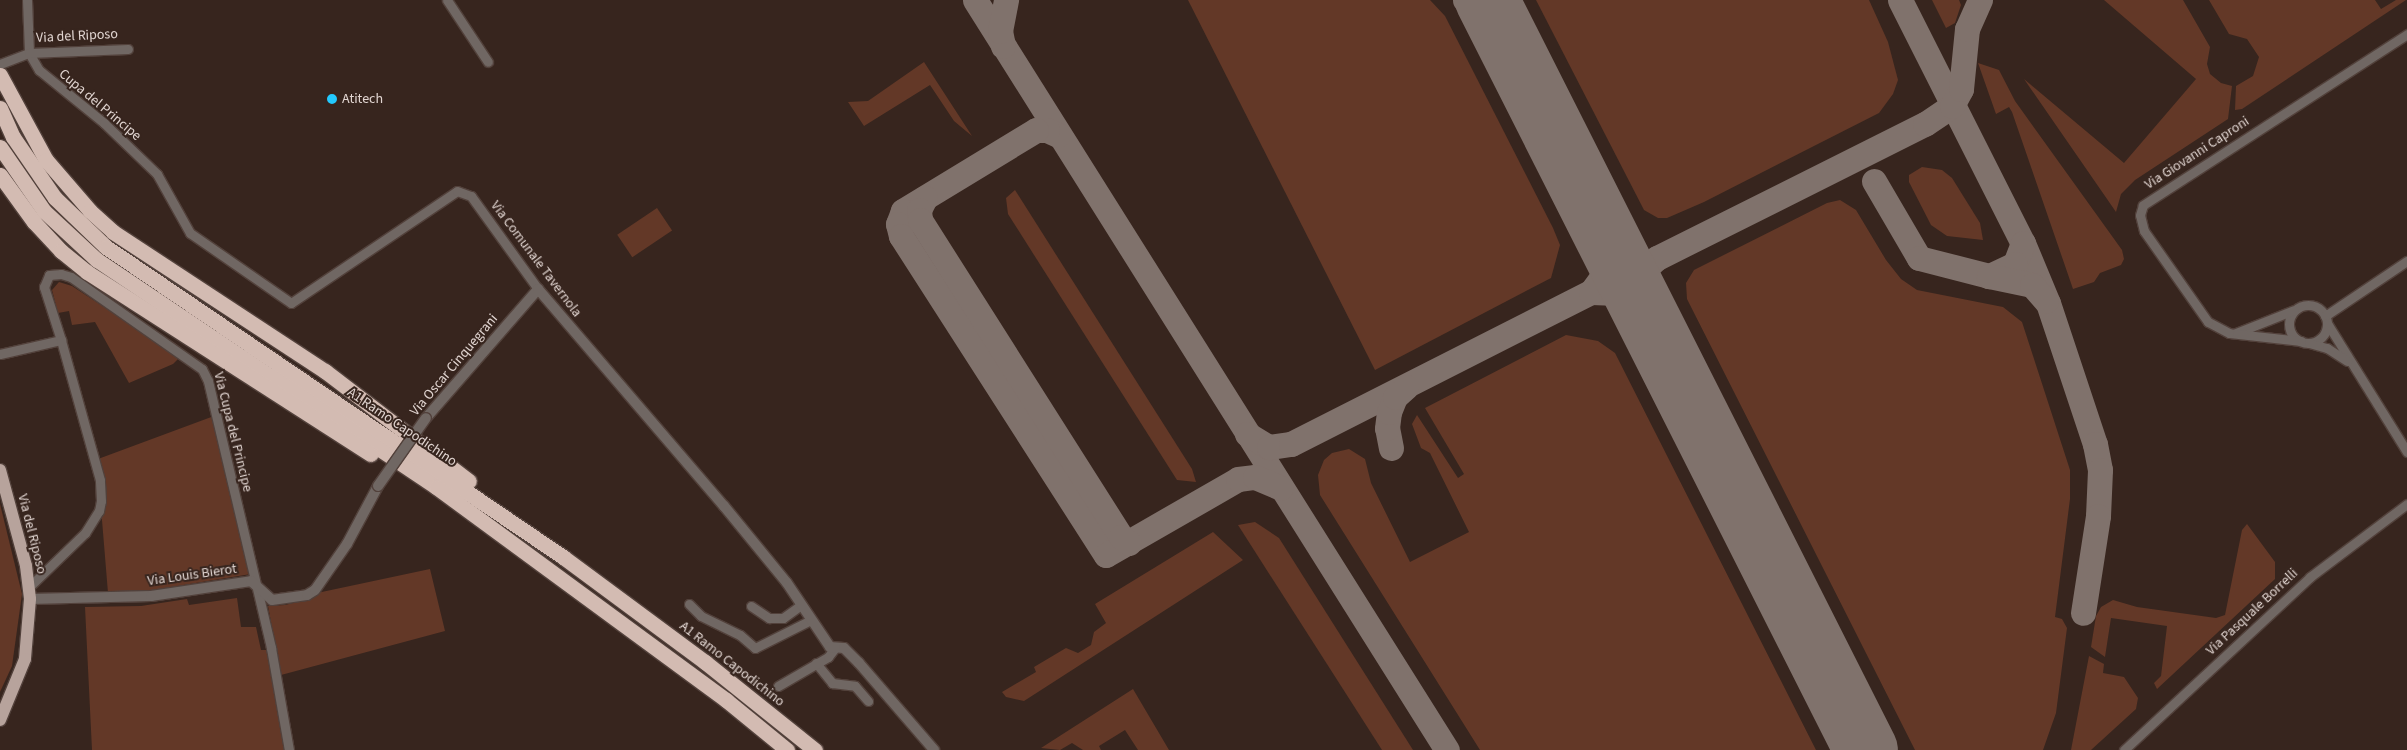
<!DOCTYPE html>
<html>
<head>
<meta charset="utf-8">
<style>
	body { margin:0 }
	#map { position:relative; width:2407px; height:750px; overflow:hidden; background:#37251e; font-family:"Source Sans 3",sans-serif }
	div>[style] { position:absolute }
	.green>* { inset:0; background:#633827; transform-origin:0 0 }
	.taxiway>* { height:25px; margin:-12.5px; padding:0 12.5px; transform-origin:12.5px; border-radius:12.5px; background:#80726c }
	.runway>* { height:64px; margin:-32px; padding:0 32px; transform-origin:32px; border-radius:32px; background:#80726c }
	.roads { filter:drop-shadow(1px 0 #52413b) drop-shadow(-1px 0 #52413b) drop-shadow(0 1px #52413b) drop-shadow(0 -1px #52413b) }
	.minor>* { height:9px; margin:-4.5px; padding:0 4.5px; transform-origin:4.5px; border-radius:4.5px; background:#706763 }
	.minor>.ring { margin:-4.5px; padding:0; box-sizing:content-box; background:none; border:9px solid #706763; border-radius:50% }
	.tertiary>* { height:10px; margin:-5px; padding:0 5px; transform-origin:5px; border-radius:5px; background:#706763 }
	.primary>* { height:12px; margin:-6px; padding:0 6px; transform-origin:6px; border-radius:6px; background:#b7a39c }
	.motorway>* { height:15px; margin:-7.5px; padding:0 7.5px; transform-origin:7.5px; border-radius:7.5px; background:#d3bbb2 }
	.bridges { filter:drop-shadow(1px 0 #52413b) drop-shadow(-1px 0 #52413b) drop-shadow(0 1px #52413b) drop-shadow(0 -1px #52413b) }
	.tertiary-bridge>* { height:10px; margin:-5px; padding:0 5px; transform-origin:5px; border-radius:5px; background:#706763 }
	.dots>* { width:14px; height:14px; translate:-50% -50%; box-sizing:border-box; border:2px solid #37251e; border-radius:50% }
	span { translate:-50% -50%; white-space:nowrap; text-align:center; line-height:1.15; -webkit-text-stroke:4px #37251e; paint-order:stroke }
	.street-label { font-size:14px; color:#e1d5d1 }
	.poi-label { font-size:14px; color:#e1d5d1 }
	.left { translate:0 -50%; text-align:left }
</style>
</head>
<body>
<div id="map">
	<div class="green">
		<div style="clip-path:polygon(1188px 0,1430px 0,1445px 16px,1553px 228px,1560px 245px,1551px 278px,1375px 370px)"></div>
		<div style="clip-path:polygon(1536px 0,1869px 0,1888px 42px,1898px 80px,1893px 94px,1879px 113px,1704px 202px,1667px 218px,1658px 218px,1644px 210px)"></div>
		<div style="clip-path:polygon(1932px 0,1959px 0,1961px 5px,1955px 23px,1946px 28px)"></div>
		<div style="clip-path:polygon(2104px 0,2183px 0,2210px 47px,2207px 64px,2210px 74px,2221px 83px,2232px 86px,2228px 119px,2135px 180px,2121px 194px,2116px 212px,2024px 79px,2124px 163px,2196px 79px)"></div>
		<div style="clip-path:polygon(2209px 0,2375px 0,2381px 9px,2396px 0,2406px 0,2242px 109px,2235px 110px,2236px 86px,2253px 76px,2259px 57px,2247px 39px,2229px 34px)"></div>
		<div style="clip-path:polygon(924px 62px,972px 136px,954px 121px,930px 85px,864px 126px,848px 102px,868px 101px)"></div>
		<div style="clip-path:polygon(1978px 63px,1999px 70px,2015px 101px,2122px 250px,2124px 259px,2121px 265px,2100px 273px,2094px 282px,2073px 289px,2012px 112px,2009px 107px,1996px 114px)"></div>
		<div style="clip-path:polygon(1922px 167px,1942px 170px,1952px 178px,1980px 223px,1983px 240px,1947px 236px,1931px 225px,1909px 182px,1909px 175px)"></div>
		<div style="clip-path:polygon(1015px 190px,1192px 469px,1196px 482px,1177px 480px,1008px 214px,1006px 198px)"></div>
		<div style="clip-path:polygon(1840px 200px,1856px 210px,1886px 260px,1901px 279px,1917px 290px,2003px 307px,2022px 322px,2070px 470px,2070px 499px,2055px 617px,2062px 619px,2067px 628px,2056px 713px,2043px 750px,1915px 750px,1687px 299px,1686px 283px,1694px 270px,1827px 203px)"></div>
		<div style="left:657px;top:208px;width:27px;height:48px;rotate:56deg"></div>
		<div style="clip-path:polygon(59px 282px,72px 286px,180px 357px,173px 364px,129px 383px,95px 322px,72px 325px,69px 311px,58px 313px,52px 290px)"></div>
		<div style="clip-path:polygon(1566px 335px,1598px 341px,1615px 353px,1816px 750px,1480px 750px,1320px 495px,1318px 475px,1324px 460px,1332px 453px,1349px 449px,1365px 459px,1371px 483px,1410px 562px,1469px 532px,1430px 453px,1421px 448px,1412px 424px,1417px 415px,1458px 478px,1464px 474px,1425px 408px)"></div>
		<div style="clip-path:polygon(214px 416px,251px 574px,153px 590px,108px 593px,101px 508px,106px 487px,98px 459px)"></div>
		<div style="clip-path:polygon(0 504px,22px 594px,12px 666px,0 692px)"></div>
		<div style="clip-path:polygon(1255px 522px,1279px 538px,1413px 750px,1382px 750px,1238px 525px)"></div>
		<div style="clip-path:polygon(2247px 524px,2275px 562px,2275px 579px,2157px 689px,2154px 683px,2161px 676px,2167px 626px,2111px 618px,2105px 657px,2091px 647px,2096px 616px,2101px 607px,2113px 600px,2137px 607px,2216px 618px,2225px 615px,2242px 530px)"></div>
		<div style="clip-path:polygon(1213px 532px,1243px 560px,1024px 701px,1006px 697px,1002px 692px,1036px 672px,1034px 667px,1066px 648px,1078px 653px,1091px 645px,1094px 632px,1106px 623px,1095px 604px)"></div>
		<div style="clip-path:polygon(430px 569px,445px 631px,281px 675px,268px 606px,285px 605px,309px 599px,317px 593px)"></div>
		<div style="clip-path:polygon(237px 598px,241px 627px,256px 627px,261px 650px,269px 650px,285px 750px,92px 750px,85px 607px,141px 606px,187px 599px,189px 605px)"></div>
		<div style="clip-path:polygon(2089px 656px,2104px 664px,2103px 673px,2124px 677px,2138px 698px,2136px 709px,2091px 750px,2071px 750px)"></div>
		<div style="clip-path:polygon(1133px 689px,1169px 750px,1138px 750px,1125px 730px,1099px 746px,1101px 750px,1083px 750px,1072px 743px,1060px 750px,1041px 748px)"></div>
	</div>
	<div class="taxiway">
		<div style="left:975px;top:0;width:886px;rotate:57.82deg"></div>
		<div style="left:1465px;top:0;width:64px;rotate:45.6deg"></div>
		<div style="left:1900px;top:0;width:272px;rotate:63.2deg"></div>
		<div style="left:2023px;top:243px;width:65px;rotate:67.4deg"></div>
		<div style="left:2048px;top:303px;width:149px;rotate:71.6deg"></div>
		<div style="left:2095px;top:444px;width:26px;rotate:79deg"></div>
		<div style="left:2100px;top:470px;width:46px;rotate:92.5deg"></div>
		<div style="left:2098px;top:516px;width:98px;rotate:98.8deg"></div>
		<div style="left:1003px;top:46px;width:15px;rotate:-101deg"></div>
		<div style="left:1000px;top:31px;width:32px;rotate:-79deg"></div>
		<div style="left:1058px;top:135px;width:12px;rotate:-156deg"></div>
		<div style="left:1047px;top:130px;width:11px;rotate:180deg"></div>
		<div style="left:1036px;top:130px;width:156px;rotate:148.7deg"></div>
		<div style="left:903px;top:211px;width:14px;rotate:111deg"></div>
		<div style="left:898px;top:224px;width:12px;rotate:76deg"></div>
		<div style="left:901px;top:236px;width:379px;rotate:57.3deg"></div>
		<div style="left:1106px;top:555px;width:152px;rotate:-29.9deg"></div>
		<div style="left:1238px;top:479px;width:17px;rotate:-7deg"></div>
		<div style="left:1255px;top:477px;width:28px;rotate:23deg"></div>
		<div style="left:1874px;top:181px;width:89px;rotate:59.7deg"></div>
		<div style="left:1919px;top:258px;width:72px;rotate:14.4deg"></div>
		<div style="left:925px;top:198px;width:13px;rotate:117deg"></div>
		<div style="left:919px;top:210px;width:10px;rotate:84deg"></div>
		<div style="left:920px;top:220px;width:375px;rotate:57.6deg"></div>
		<div style="left:1121px;top:537px;width:10px;rotate:37deg"></div>
		<div style="left:2023px;top:243px;width:22px;rotate:111deg"></div>
		<div style="left:2015px;top:264px;width:29px;rotate:155deg"></div>
		<div style="left:1989px;top:276px;width:44px;rotate:11.8deg"></div>
		<div style="left:2032px;top:285px;width:21px;rotate:49deg"></div>
		<div style="left:1591px;top:292px;width:27px;rotate:2deg"></div>
		<div style="left:1618px;top:293px;width:28px;rotate:32deg"></div>
		<div style="left:1642px;top:308px;width:16px;rotate:-101deg"></div>
		<div style="left:1639px;top:292px;width:11px;rotate:-80deg"></div>
		<div style="left:1641px;top:281px;width:17px;rotate:-65deg"></div>
		<div style="left:1648px;top:266px;width:12px;rotate:-42deg"></div>
		<div style="left:1657px;top:258px;width:300px;rotate:-26.6deg"></div>
		<div style="left:1925px;top:124px;width:32px;rotate:-34deg"></div>
		<div style="left:1952px;top:106px;width:19px;rotate:-62deg"></div>
		<div style="left:1961px;top:89px;width:60px;rotate:-84.3deg"></div>
		<div style="left:1967px;top:29px;width:32px;rotate:-66deg"></div>
		<div style="left:1247px;top:434px;width:26px;rotate:31deg"></div>
		<div style="left:1269px;top:447px;width:22px;rotate:-8deg"></div>
		<div style="left:1291px;top:444px;width:336px;rotate:-26.9deg"></div>
		<div style="left:1591px;top:292px;width:24px;rotate:-54deg"></div>
		<div style="left:1605px;top:273px;width:34px;rotate:-85deg"></div>
		<div style="left:1391px;top:448px;width:20px;rotate:-101deg"></div>
		<div style="left:1387px;top:428px;width:16px;rotate:-83deg"></div>
		<div style="left:1389px;top:412px;width:16px;rotate:-68deg"></div>
		<div style="left:1395px;top:397px;width:15px;rotate:-42deg"></div>
	</div>
	<div class="runway">
		<div style="left:1487px;top:0;width:840px;rotate:63.19deg"></div>
	</div>
	<div class="roads">
		<div class="minor">
			<div style="left:27px;top:0;width:53px;rotate:87.8deg"></div>
			<div style="left:29px;top:53px;width:20px;rotate:60deg"></div>
			<div style="left:39px;top:70px;width:84px;rotate:39.2deg"></div>
			<div style="left:104px;top:123px;width:74px;rotate:43.9deg"></div>
			<div style="left:157px;top:174px;width:68px;rotate:60.8deg"></div>
			<div style="left:190px;top:233px;width:123px;rotate:34.7deg"></div>
			<div style="left:291px;top:303px;width:200px;rotate:-34deg"></div>
			<div style="left:457px;top:191px;width:15px;rotate:20deg"></div>
			<div style="left:471px;top:196px;width:115px;rotate:54.2deg"></div>
			<div style="left:447px;top:0;width:74px;rotate:56.5deg"></div>
			<div style="left:0;top:64px;width:31px;rotate:-21deg"></div>
			<div style="left:29px;top:53px;width:99px;rotate:-2.3deg"></div>
			<div class="ring" style="left:2289px;top:305px;width:29px;height:29px"></div>
			<div style="left:2325px;top:316px;width:99px;rotate:-33.9deg"></div>
			<div style="left:2327px;top:323px;width:152px;rotate:58.2deg"></div>
			<div style="left:2236px;top:333px;width:62px;rotate:-21.6deg"></div>
			<div style="left:2301px;top:341px;width:72px;rotate:-173.7deg"></div>
			<div style="left:2229px;top:333px;width:24px;rotate:-152deg"></div>
			<div style="left:2208px;top:322px;width:111px;rotate:-125.1deg"></div>
			<div style="left:2144px;top:231px;width:16px;rotate:-104deg"></div>
			<div style="left:2140px;top:215px;width:10px;rotate:-73deg"></div>
			<div style="left:2143px;top:205px;width:315px;rotate:-32.9deg"></div>
			<div style="left:2309px;top:343px;width:19px;rotate:16deg"></div>
			<div style="left:2327px;top:348px;width:24px;rotate:33deg"></div>
			<div style="left:0;top:354px;width:63px;rotate:-12.9deg"></div>
			<div style="left:61px;top:340px;width:56px;rotate:-107.8deg"></div>
			<div style="left:44px;top:287px;width:13px;rotate:-67deg"></div>
			<div style="left:49px;top:275px;width:12px;rotate:-5deg"></div>
			<div style="left:61px;top:274px;width:10px;rotate:17deg"></div>
			<div style="left:71px;top:277px;width:160px;rotate:35.1deg"></div>
			<div style="left:202px;top:369px;width:13px;rotate:63deg"></div>
			<div style="left:208px;top:381px;width:274px;rotate:76.7deg"></div>
			<div style="left:271px;top:648px;width:104px;rotate:80deg"></div>
			<div style="left:29px;top:587px;width:78px;rotate:-44deg"></div>
			<div style="left:85px;top:533px;width:26px;rotate:-58deg"></div>
			<div style="left:99px;top:511px;width:10px;rotate:-79deg"></div>
			<div style="left:101px;top:501px;width:21px;rotate:-93deg"></div>
			<div style="left:100px;top:480px;width:145px;rotate:-105.6deg"></div>
			<div style="left:689px;top:604px;width:17px;rotate:45deg"></div>
			<div style="left:701px;top:616px;width:43px;rotate:26deg"></div>
			<div style="left:740px;top:635px;width:20px;rotate:41deg"></div>
			<div style="left:755px;top:648px;width:63px;rotate:-26.6deg"></div>
			<div style="left:751px;top:606px;width:22px;rotate:34deg"></div>
			<div style="left:769px;top:618px;width:14px"></div>
			<div style="left:783px;top:618px;width:22px;rotate:-36deg"></div>
			<div style="left:816px;top:663px;width:26px;rotate:51deg"></div>
			<div style="left:832px;top:683px;width:23px;rotate:7deg"></div>
			<div style="left:855px;top:686px;width:20px;rotate:49deg"></div>
			<div style="left:778px;top:686px;width:58px;rotate:-30.1deg"></div>
			<div style="left:828px;top:657px;width:11px;rotate:-52deg"></div>
			<div style="left:2124px;top:750px;width:254px;rotate:-42.9deg"></div>
			<div style="left:2310px;top:577px;width:121px;rotate:-37deg"></div>
		</div>
		<div class="tertiary">
			<div style="left:426px;top:418px;width:171px;rotate:-49deg"></div>
			<div style="left:538px;top:289px;width:286px;rotate:49.4deg"></div>
			<div style="left:724px;top:506px;width:99px;rotate:50.7deg"></div>
			<div style="left:787px;top:583px;width:77px;rotate:56.1deg"></div>
			<div style="left:830px;top:647px;width:14px;rotate:4deg"></div>
			<div style="left:844px;top:648px;width:21px;rotate:45deg"></div>
			<div style="left:859px;top:663px;width:115px;rotate:49.2deg"></div>
			<div style="left:30px;top:599px;width:121px;rotate:-1.4deg"></div>
			<div style="left:151px;top:596px;width:101px;rotate:-8.5deg"></div>
			<div style="left:251px;top:581px;width:28px;rotate:42deg"></div>
			<div style="left:272px;top:600px;width:35px;rotate:-8deg"></div>
			<div style="left:307px;top:595px;width:9px;rotate:-32deg"></div>
			<div style="left:315px;top:590px;width:56px;rotate:-55.2deg"></div>
			<div style="left:347px;top:544px;width:66px;rotate:-61.9deg"></div>
		</div>
		<div class="primary">
			<div style="left:0;top:470px;width:99px;rotate:74.8deg"></div>
			<div style="left:26px;top:566px;width:33px;rotate:83deg"></div>
			<div style="left:30px;top:599px;width:60px;rotate:94.8deg"></div>
			<div style="left:25px;top:659px;width:66px;rotate:112.3deg"></div>
		</div>
		<div class="motorway">
			<div style="left:0;top:75px;width:97px;rotate:61.6deg"></div>
			<div style="left:46px;top:160px;width:67px;rotate:49.2deg"></div>
			<div style="left:90px;top:211px;width:31px;rotate:42deg"></div>
			<div style="left:113px;top:232px;width:254px;rotate:33.3deg"></div>
			<div style="left:325px;top:371px;width:181px;rotate:37.4deg"></div>
			<div style="left:0;top:108px;width:32px;rotate:66deg"></div>
			<div style="left:13px;top:137px;width:74px;rotate:55.5deg"></div>
			<div style="left:55px;top:198px;width:71px;rotate:43.9deg"></div>
			<div style="left:106px;top:247px;width:552px;rotate:34.15deg"></div>
			<div style="left:563px;top:557px;width:177px;rotate:36.5deg"></div>
			<div style="left:705px;top:662px;width:141px;rotate:38.7deg"></div>
			<div style="left:0;top:147px;width:78px;rotate:55.5deg"></div>
			<div style="left:44px;top:211px;width:72px;rotate:42.8deg"></div>
			<div style="left:97px;top:260px;width:408px;rotate:33.8deg"></div>
			<div style="left:436px;top:487px;width:360px;rotate:36.3deg"></div>
			<div style="left:726px;top:700px;width:79px;rotate:39.3deg"></div>
			<div style="left:0;top:175px;width:58px;rotate:54.1deg"></div>
			<div style="left:34px;top:222px;width:40px;rotate:47deg"></div>
			<div style="left:61px;top:251px;width:33px;rotate:39deg"></div>
			<div style="left:87px;top:272px;width:337px;rotate:32.7deg"></div>
		</div>
	</div>
	<div class="bridges">
		<div class="tertiary-bridge">
			<div style="left:378px;top:486px;width:83px;rotate:-54.8deg"></div>
		</div>
	</div>
	<div class="dots">
		<div style="left:332px;top:99px;background:#23c9fe"></div>
	</div>
	<div class="street-label">
		<span style="left:77px;top:36px;rotate:-3deg">Via del Riposo</span>
		<span style="left:100px;top:105px;rotate:40deg">Cupa del Principe</span>
		<span style="left:2197px;top:153px;rotate:-33deg">Via Giovanni Caproni</span>
		<span style="left:536px;top:259px;rotate:53deg">Via Comunale Tavernola</span>
		<span style="left:454px;top:365px;rotate:-50deg">Via Oscar Cinquegrani</span>
		<span style="left:402px;top:427px;rotate:34deg">A1 Ramo Capodichino</span>
		<span style="left:233px;top:432px;rotate:76deg">Via Cupa del Principe</span>
		<span style="left:32px;top:534px;rotate:76deg">Via del Riposo</span>
		<span style="left:192px;top:575px;rotate:-8deg">Via Louis Bierot</span>
		<span style="left:2252px;top:612px;rotate:-43deg">Via Pasquale Borrelli</span>
		<span style="left:732px;top:664px;rotate:38deg">A1 Ramo Capodichino</span>
	</div>
	<div class="poi-label">
		<span class="left" style="left:342px;top:99px">Atitech</span>
	</div>
</div>
</body>
</html>
